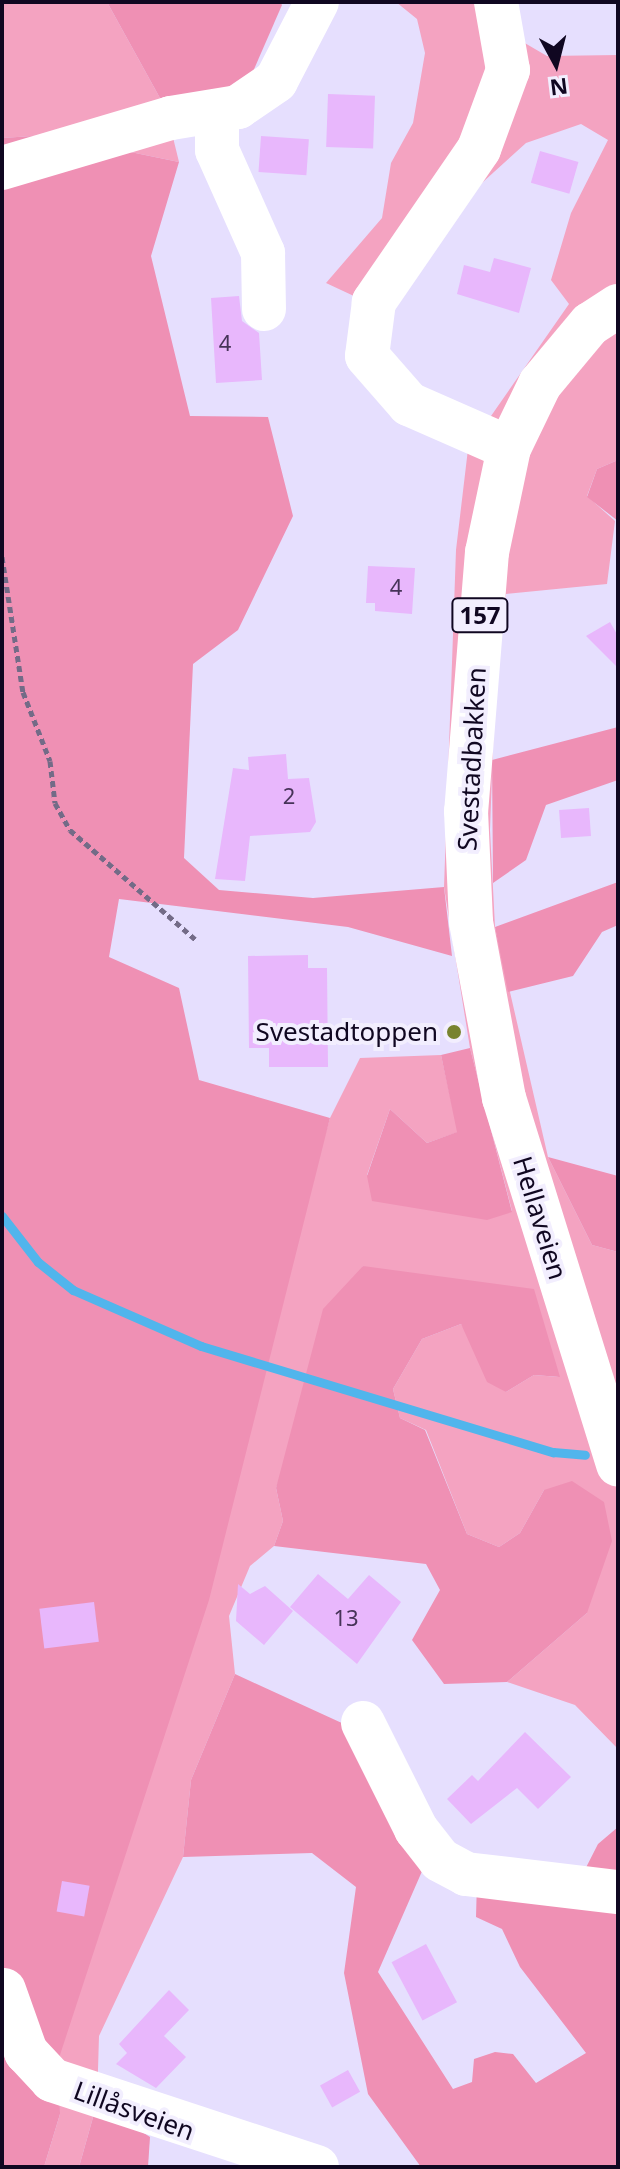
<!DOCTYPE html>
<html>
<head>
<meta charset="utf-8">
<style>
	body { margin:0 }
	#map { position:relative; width:620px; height:2169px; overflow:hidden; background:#e6dffe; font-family:"Noto Sans",sans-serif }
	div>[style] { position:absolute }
	.green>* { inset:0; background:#f4a3c1 }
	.forest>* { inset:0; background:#ef90b4 }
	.stream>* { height:9px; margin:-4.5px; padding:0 4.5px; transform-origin:4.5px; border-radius:4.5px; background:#51b5ec }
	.building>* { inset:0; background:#e8b7fc; transform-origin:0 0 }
	.path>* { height:5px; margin-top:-2.5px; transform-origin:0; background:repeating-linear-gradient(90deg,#736b87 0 6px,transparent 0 10px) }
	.minor>* { height:44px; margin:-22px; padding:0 22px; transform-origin:22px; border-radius:22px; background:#fff }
	.major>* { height:44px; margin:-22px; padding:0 22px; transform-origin:22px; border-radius:22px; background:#fff }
	.dots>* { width:22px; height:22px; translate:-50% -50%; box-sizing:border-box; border:4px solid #f2eefe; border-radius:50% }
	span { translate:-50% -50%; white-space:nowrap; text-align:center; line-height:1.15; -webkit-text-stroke:8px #f2eefe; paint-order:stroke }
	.number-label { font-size:22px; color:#463358 }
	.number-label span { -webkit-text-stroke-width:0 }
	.shield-label span { padding:2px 6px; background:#f2eefe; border:2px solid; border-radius:6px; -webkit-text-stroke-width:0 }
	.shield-label { font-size:24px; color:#100721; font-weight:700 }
	.street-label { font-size:26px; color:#100721 }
	.poi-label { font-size:26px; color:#100721 }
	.right { translate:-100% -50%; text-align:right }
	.frame { position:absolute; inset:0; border:4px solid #100721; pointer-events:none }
	.north { position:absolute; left:516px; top:24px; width:80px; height:80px; -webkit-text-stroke:6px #f2eefe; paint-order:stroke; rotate:173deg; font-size:22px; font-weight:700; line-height:32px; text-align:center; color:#100721 }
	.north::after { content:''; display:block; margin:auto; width:28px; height:36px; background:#100721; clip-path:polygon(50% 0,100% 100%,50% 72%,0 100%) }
</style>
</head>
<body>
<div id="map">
	<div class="green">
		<div style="clip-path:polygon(2px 2px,107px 2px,166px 109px,179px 162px,48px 135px,2px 138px)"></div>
		<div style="clip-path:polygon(396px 2px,476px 2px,487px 21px,547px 56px,618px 55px,618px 460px,597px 469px,587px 496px,615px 521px,607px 584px,506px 594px,496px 665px,490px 830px,495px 927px,548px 1157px,592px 1245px,618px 1252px,618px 1749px,575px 1705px,507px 1682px,587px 1613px,544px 1490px,520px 1533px,499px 1547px,467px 1534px,426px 1430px,400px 1418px,393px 1389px,422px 1339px,461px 1324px,506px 1392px,534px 1375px,559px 1377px,363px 1266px,276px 1488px,283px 1521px,274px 1546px,250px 1566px,229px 1616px,235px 1674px,191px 1780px,183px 1857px,99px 2036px,97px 2103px,79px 2167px,44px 2167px,60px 2114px,58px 2058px,330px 1118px,360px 1058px,441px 1055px,458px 1132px,427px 1143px,390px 1109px,367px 1175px,512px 1211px,470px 1048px,444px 887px,456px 550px,468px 449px,569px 304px,551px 280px,571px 213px,608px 140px,581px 124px,526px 143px,356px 297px,326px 283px,382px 218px,391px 163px,413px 123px,425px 53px,417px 19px)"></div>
	</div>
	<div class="forest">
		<div style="clip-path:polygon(107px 2px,280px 2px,282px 5px,248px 83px,166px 109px)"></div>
		<div style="clip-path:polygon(48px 135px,179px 162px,151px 256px,190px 416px,268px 417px,293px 516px,238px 630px,193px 664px,184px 858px,219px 890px,313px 898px,444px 887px,452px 956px,348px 927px,119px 899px,109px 957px,179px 988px,199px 1080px,330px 1118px,209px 1600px,59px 2058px,60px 2114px,44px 2167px,2px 2167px,2px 138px)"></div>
		<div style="clip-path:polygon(618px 460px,618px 521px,587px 497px,597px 469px)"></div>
		<div style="clip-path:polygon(618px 727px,618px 780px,546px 805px,526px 860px,493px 883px,492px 760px)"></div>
		<div style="clip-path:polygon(618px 882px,618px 925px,602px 932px,573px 976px,508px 992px,495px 927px)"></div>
		<div style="clip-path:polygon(470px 1048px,512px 1212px,487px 1220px,372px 1201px,367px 1176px,390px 1109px,427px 1143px,457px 1132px,441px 1055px)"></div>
		<div style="clip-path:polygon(548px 1157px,618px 1176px,618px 1252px,592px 1245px)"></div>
		<div style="clip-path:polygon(363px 1266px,534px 1289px,560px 1377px,534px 1375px,506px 1392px,487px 1382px,461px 1324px,422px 1339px,393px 1389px,400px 1418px,425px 1430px,467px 1534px,499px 1547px,520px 1533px,544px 1490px,572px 1481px,604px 1502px,612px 1541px,587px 1613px,507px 1682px,444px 1684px,412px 1640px,440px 1590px,426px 1564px,274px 1546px,283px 1521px,276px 1488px,323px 1309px)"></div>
		<div style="clip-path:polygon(235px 1674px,344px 1724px,423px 1869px,378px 1972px,453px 2089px,472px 2082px,474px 2059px,495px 2052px,513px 2054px,536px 2083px,586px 2053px,520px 1967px,502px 1929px,476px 1917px,477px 1881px,572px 1895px,598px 1844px,618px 1827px,618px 2167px,421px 2167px,368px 2094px,344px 1973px,356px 1887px,312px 1853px,183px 1857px,191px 1780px)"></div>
		<div style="clip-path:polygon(97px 2103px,150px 2137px,148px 2167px,79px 2167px)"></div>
	</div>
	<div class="stream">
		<div style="left:2px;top:1216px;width:58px;rotate:52deg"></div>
		<div style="left:38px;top:1262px;width:45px;rotate:38.7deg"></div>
		<div style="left:73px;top:1290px;width:140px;rotate:23.6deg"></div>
		<div style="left:201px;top:1346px;width:368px;rotate:16.8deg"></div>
		<div style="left:553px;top:1452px;width:32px;rotate:5deg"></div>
	</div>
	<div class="building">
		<div style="left:328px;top:94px;width:47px;height:53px;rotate:2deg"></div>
		<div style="left:261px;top:136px;width:48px;height:36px;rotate:4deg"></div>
		<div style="left:540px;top:151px;width:40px;height:33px;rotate:16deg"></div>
		<div style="clip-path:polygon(494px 258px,531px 268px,519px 313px,457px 294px,464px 265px,490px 272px)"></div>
		<div style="clip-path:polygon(239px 296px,242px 321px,259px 333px,262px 380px,216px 383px,211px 298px)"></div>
		<div style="clip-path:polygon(368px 566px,415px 568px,412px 614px,375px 611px,375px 603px,366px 603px)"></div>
		<div style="clip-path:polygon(610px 622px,618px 636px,618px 668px,586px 636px)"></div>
		<div style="clip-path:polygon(286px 754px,288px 779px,309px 778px,316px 822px,310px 832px,250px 836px,245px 881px,215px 879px,233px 768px,249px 770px,248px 757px)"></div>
		<div style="left:589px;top:808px;width:28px;height:30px;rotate:86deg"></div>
		<div style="clip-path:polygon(308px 955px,308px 968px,327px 968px,328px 1067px,269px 1067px,269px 1048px,249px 1048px,248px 956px)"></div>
		<div style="clip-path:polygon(318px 1574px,348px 1599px,369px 1575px,401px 1602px,357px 1664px,290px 1607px)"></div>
		<div style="clip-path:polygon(238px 1584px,250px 1594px,265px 1586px,293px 1611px,264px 1645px,236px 1621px)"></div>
		<div style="left:94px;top:1602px;width:40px;height:55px;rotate:83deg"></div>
		<div style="clip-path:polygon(525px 1732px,571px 1777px,538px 1809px,517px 1788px,471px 1824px,447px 1799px,472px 1775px,478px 1781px)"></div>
		<div style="left:62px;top:1881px;width:28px;height:31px;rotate:10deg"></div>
		<div style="left:426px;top:1944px;width:66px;height:39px;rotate:62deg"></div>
		<div style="clip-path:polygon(169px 1990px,189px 2010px,164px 2036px,186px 2057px,156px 2088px,116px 2064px,127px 2053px,119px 2044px)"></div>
		<div style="left:348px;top:2070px;width:25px;height:32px;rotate:61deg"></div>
	</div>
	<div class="path">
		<div style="left:2px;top:557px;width:137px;rotate:81.2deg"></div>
		<div style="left:23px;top:692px;width:74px;rotate:68.6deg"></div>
		<div style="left:50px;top:761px;width:42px;rotate:83.2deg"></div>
		<div style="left:55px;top:803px;width:31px;rotate:61deg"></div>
		<div style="left:70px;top:830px;width:166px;rotate:41.1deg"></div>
	</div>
	<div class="minor">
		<div style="left:496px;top:2px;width:69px;rotate:80deg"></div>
		<div style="left:508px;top:70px;width:84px;rotate:110.2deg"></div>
		<div style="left:479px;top:149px;width:186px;rotate:124.5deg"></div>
		<div style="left:374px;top:302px;width:54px;rotate:97.4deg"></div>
		<div style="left:367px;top:356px;width:64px;rotate:48.8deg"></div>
		<div style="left:409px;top:404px;width:109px;rotate:23.7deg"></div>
		<div style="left:217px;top:113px;width:37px;rotate:90deg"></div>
		<div style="left:217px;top:150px;width:113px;rotate:65.9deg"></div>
		<div style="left:263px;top:253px;width:56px;rotate:89deg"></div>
		<div style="left:2px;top:168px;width:176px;rotate:-16.5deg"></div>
		<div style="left:171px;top:118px;width:68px;rotate:-9.3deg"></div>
		<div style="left:238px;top:107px;width:46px;rotate:-34.4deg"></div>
		<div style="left:276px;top:81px;width:89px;rotate:-62.6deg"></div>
		<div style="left:363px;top:1723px;width:119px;rotate:63.4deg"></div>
		<div style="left:416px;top:1829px;width:39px;rotate:52deg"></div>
		<div style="left:440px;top:1860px;width:30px;rotate:28deg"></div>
		<div style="left:466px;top:1874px;width:153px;rotate:6.8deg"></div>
		<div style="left:4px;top:1990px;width:66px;rotate:70.5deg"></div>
		<div style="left:26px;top:2052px;width:38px;rotate:47deg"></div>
		<div style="left:52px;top:2080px;width:279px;rotate:18.2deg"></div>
	</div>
	<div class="major">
		<div style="left:618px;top:306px;width:33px;rotate:147deg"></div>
		<div style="left:590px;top:324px;width:78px;rotate:129.8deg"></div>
		<div style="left:540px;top:384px;width:71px;rotate:115.8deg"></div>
		<div style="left:509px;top:448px;width:106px;rotate:101.9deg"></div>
		<div style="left:487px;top:552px;width:260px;rotate:94.6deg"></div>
		<div style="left:466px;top:811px;width:111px;rotate:87.4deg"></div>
		<div style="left:471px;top:922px;width:179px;rotate:79.4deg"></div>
		<div style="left:504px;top:1098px;width:384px;rotate:72.7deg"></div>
	</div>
	<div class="dots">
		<div style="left:454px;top:1032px;background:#78832f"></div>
	</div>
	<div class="number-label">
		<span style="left:225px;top:343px">4</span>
		<span style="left:396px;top:587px">4</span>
		<span style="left:289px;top:796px">2</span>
		<span style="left:346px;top:1618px">13</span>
	</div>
	<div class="shield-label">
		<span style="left:480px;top:615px">157</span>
	</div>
	<div class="street-label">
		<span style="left:472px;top:759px;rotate:-87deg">Svestadbakken</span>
		<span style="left:540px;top:1218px;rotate:73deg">Hellaveien</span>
		<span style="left:134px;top:2111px;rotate:20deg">Lillåsveien</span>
	</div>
	<div class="poi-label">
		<span class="right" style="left:438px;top:1032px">Svestadtoppen</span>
	</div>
	<div class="frame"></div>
	<div class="north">N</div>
</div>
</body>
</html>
